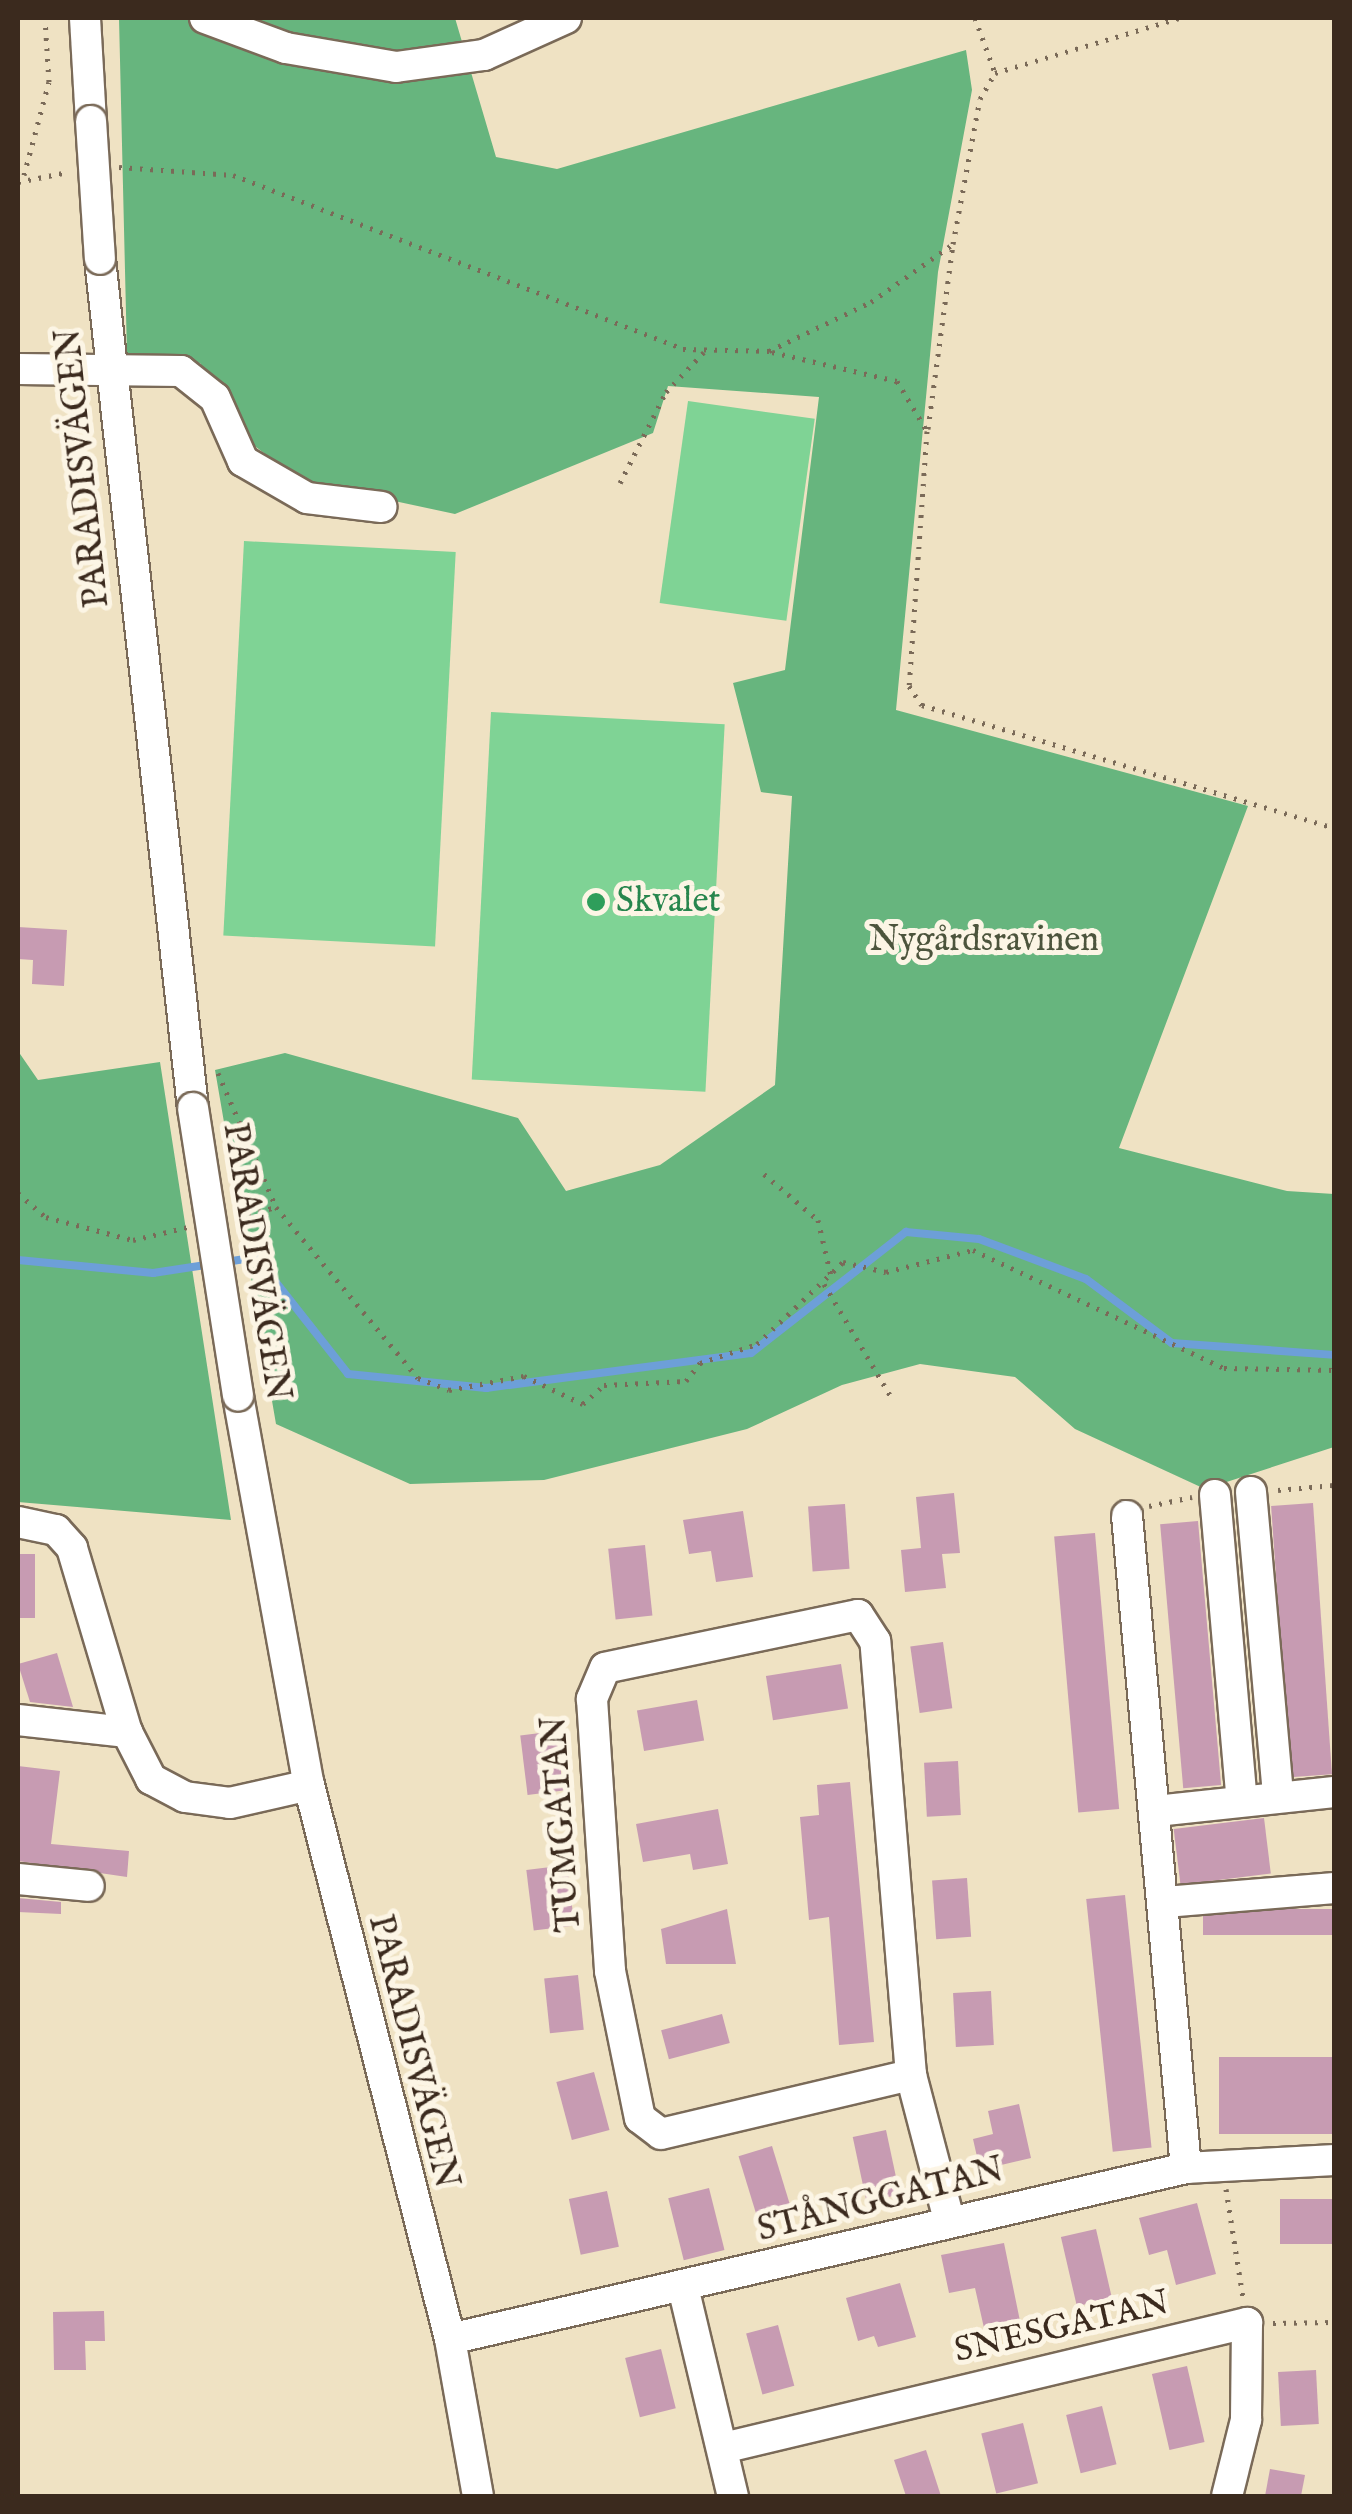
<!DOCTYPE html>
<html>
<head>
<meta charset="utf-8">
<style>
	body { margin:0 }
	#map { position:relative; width:1352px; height:2514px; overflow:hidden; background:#efe2c3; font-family:"IM FELL English",serif }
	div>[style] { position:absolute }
	.green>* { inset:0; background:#7fd395; transform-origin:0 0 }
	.forest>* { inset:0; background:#67b57e }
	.stream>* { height:8px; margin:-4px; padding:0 4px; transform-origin:4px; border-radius:4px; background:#6d9fd8 }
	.building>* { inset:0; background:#c79bb2; transform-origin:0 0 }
	.path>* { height:5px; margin-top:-2.5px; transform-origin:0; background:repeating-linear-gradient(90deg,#7a6a58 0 2.5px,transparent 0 10.5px) }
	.roads { filter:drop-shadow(2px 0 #7a6a58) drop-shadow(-2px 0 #7a6a58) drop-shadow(0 2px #7a6a58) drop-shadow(0 -2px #7a6a58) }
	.minor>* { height:30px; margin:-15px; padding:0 15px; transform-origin:15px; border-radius:15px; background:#fff }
	.bridges { filter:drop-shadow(2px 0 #7a6a58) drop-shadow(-2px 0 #7a6a58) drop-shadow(0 2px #7a6a58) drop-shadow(0 -2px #7a6a58) }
	.minor-bridge>* { height:30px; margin:-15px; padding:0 15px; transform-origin:15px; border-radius:15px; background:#fff }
	.dots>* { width:28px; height:28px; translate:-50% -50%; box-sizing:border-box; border:5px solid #fcf5e5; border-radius:50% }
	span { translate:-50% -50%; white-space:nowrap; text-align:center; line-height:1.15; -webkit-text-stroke:10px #fcf5e5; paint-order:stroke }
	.street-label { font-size:35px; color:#3b2a1e }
	.leisure-label { font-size:35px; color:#27864d }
	.left { translate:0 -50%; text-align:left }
	.park-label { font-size:35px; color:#4c543c }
	.frame { position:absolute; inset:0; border:20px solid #3b2a1e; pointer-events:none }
</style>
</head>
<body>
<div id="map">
	<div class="green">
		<div style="left:688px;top:401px;width:128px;height:204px;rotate:8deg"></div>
		<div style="left:244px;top:541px;width:212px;height:395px;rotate:3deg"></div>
		<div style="left:491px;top:712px;width:234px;height:368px;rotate:3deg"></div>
	</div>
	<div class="forest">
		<div style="clip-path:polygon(119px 18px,455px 18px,496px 157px,557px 169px,966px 50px,972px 90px,938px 272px,896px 710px,1248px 806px,1119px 1148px,1287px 1191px,1334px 1194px,1334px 1447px,1205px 1489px,1075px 1429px,1015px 1377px,920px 1364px,842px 1385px,747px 1429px,544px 1480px,410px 1484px,276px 1424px,215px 1070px,285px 1053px,518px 1118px,566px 1191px,660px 1165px,775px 1085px,792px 796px,761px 792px,733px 683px,785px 670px,819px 397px,668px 386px,653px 433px,455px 514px,301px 481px,244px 438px,200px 363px,127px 355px)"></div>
		<div style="clip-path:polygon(18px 1051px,38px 1080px,160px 1062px,231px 1520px,18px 1502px)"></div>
	</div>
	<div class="stream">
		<div style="left:18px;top:1260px;width:136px;rotate:5.5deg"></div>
		<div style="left:153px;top:1273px;width:60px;rotate:-8.7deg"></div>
		<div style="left:226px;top:1262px;width:30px;rotate:-9deg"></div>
		<div style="left:256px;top:1257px;width:149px;rotate:51.8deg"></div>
		<div style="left:348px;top:1374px;width:139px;rotate:5.8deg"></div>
		<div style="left:486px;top:1388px;width:267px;rotate:-7.5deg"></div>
		<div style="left:751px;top:1353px;width:197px;rotate:-38deg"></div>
		<div style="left:906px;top:1232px;width:73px;rotate:5.5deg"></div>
		<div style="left:979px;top:1239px;width:114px;rotate:20.5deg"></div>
		<div style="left:1086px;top:1279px;width:107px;rotate:36.7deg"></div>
		<div style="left:1172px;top:1343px;width:162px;rotate:4.2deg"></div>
	</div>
	<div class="building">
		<div style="clip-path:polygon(18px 927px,67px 930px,64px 986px,32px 984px,33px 960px,18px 959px)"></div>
		<div style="clip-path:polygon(954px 1493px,960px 1553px,942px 1554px,946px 1588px,905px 1592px,901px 1550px,921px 1548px,916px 1497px)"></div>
		<div style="left:1313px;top:1503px;width:272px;height:42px;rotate:86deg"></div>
		<div style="left:845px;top:1504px;width:65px;height:37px;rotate:86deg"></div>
		<div style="clip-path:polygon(743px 1511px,753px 1577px,716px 1582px,711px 1551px,689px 1554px,683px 1520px)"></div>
		<div style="left:1198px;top:1521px;width:265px;height:38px;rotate:85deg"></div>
		<div style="left:1095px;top:1533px;width:277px;height:41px;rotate:85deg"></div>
		<div style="left:645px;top:1545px;width:71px;height:37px;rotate:84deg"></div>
		<div style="left:18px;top:1554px;width:17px;height:64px"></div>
		<div style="left:943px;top:1642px;width:67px;height:33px;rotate:82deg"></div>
		<div style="clip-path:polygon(57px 1653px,73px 1707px,30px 1702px,18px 1664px)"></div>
		<div style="left:841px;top:1664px;width:45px;height:76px;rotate:81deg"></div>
		<div style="left:697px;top:1700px;width:41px;height:61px;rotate:80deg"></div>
		<div style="left:556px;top:1731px;width:60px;height:36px;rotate:83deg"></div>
		<div style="left:958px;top:1761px;width:54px;height:34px;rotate:87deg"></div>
		<div style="clip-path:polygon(18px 1766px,60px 1771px,51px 1844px,129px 1851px,127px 1877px,18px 1861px)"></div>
		<div style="clip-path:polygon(850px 1782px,874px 2042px,839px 2045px,829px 1917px,809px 1920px,800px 1817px,819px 1815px,817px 1785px)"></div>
		<div style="clip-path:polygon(718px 1809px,728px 1864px,693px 1870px,690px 1854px,643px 1862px,636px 1824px)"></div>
		<div style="left:1264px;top:1818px;width:56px;height:91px;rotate:83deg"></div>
		<div style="left:567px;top:1865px;width:61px;height:41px;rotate:83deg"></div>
		<div style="left:967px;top:1878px;width:59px;height:35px;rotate:86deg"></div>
		<div style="left:1125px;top:1895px;width:254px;height:39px;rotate:84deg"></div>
		<div style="clip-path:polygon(18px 1898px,61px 1902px,61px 1914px,18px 1912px)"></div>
		<div style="clip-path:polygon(727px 1909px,736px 1964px,666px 1964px,661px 1929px)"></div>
		<div style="left:1334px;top:1909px;width:26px;height:131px;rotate:90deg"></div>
		<div style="left:578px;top:1975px;width:55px;height:34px;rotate:84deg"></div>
		<div style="left:991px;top:1991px;width:54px;height:38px;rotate:87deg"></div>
		<div style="left:722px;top:2014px;width:30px;height:63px;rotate:75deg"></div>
		<div style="left:1334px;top:2057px;width:77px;height:115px;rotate:90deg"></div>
		<div style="left:594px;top:2072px;width:60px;height:39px;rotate:75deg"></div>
		<div style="clip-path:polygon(1019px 2104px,1031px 2158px,980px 2170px,973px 2139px,993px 2134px,988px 2111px)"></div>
		<div style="left:886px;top:2130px;width:66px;height:34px;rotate:78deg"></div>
		<div style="left:772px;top:2146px;width:69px;height:35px;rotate:73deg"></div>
		<div style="left:709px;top:2188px;width:64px;height:42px;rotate:76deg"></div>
		<div style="left:607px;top:2191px;width:57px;height:39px;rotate:78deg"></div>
		<div style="left:1334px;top:2199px;width:45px;height:54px;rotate:90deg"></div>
		<div style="clip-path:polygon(1197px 2203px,1216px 2274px,1176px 2285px,1167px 2250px,1149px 2255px,1139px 2218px)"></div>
		<div style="left:1096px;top:2229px;width:71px;height:36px;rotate:77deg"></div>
		<div style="clip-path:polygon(1004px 2243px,1020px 2321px,984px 2328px,975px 2288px,949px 2293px,941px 2255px)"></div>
		<div style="clip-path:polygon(900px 2283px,916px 2337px,878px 2347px,874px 2336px,858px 2341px,846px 2298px)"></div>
		<div style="clip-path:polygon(104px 2311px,105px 2341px,85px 2341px,86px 2370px,54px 2370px,53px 2312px)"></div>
		<div style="left:778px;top:2325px;width:63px;height:33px;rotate:75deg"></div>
		<div style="left:661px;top:2349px;width:61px;height:37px;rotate:76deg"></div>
		<div style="left:1187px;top:2366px;width:78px;height:36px;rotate:77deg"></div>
		<div style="left:1316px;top:2370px;width:54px;height:38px;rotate:87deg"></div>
		<div style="left:1102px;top:2406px;width:60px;height:37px;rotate:76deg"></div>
		<div style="left:1023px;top:2423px;width:62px;height:43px;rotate:76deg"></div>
		<div style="clip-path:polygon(926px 2450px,941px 2496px,906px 2496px,894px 2460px)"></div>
		<div style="clip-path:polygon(1270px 2469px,1305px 2475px,1301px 2496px,1265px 2496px)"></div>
	</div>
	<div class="path">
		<div style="left:975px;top:18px;width:59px;rotate:70deg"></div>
		<div style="left:119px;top:167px;width:114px;rotate:4deg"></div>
		<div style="left:233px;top:175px;width:482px;rotate:21.1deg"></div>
		<div style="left:683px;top:349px;width:86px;rotate:1.3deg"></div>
		<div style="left:769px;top:351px;width:113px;rotate:-25.7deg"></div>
		<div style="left:871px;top:302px;width:100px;rotate:-35.3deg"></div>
		<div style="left:953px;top:244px;width:147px;rotate:-79.5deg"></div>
		<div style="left:980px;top:99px;width:30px;rotate:-60deg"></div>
		<div style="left:995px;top:73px;width:192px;rotate:-16.6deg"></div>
		<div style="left:24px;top:175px;width:96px;rotate:-75deg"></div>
		<div style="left:49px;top:82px;width:64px;rotate:-93.6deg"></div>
		<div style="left:18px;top:182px;width:51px;rotate:-11.3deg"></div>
		<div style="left:772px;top:352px;width:128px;rotate:13.1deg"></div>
		<div style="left:897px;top:381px;width:58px;rotate:59deg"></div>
		<div style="left:927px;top:431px;width:256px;rotate:94deg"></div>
		<div style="left:909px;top:686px;width:23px;rotate:56deg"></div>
		<div style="left:922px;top:705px;width:430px;rotate:16.6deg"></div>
		<div style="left:928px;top:429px;width:187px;rotate:-82.3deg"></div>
		<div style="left:620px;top:483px;width:102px;rotate:-63.2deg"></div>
		<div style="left:666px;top:392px;width:55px;rotate:-46.5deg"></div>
		<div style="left:218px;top:1073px;width:146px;rotate:66.6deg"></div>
		<div style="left:764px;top:1174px;width:71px;rotate:40.4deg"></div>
		<div style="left:818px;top:1220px;width:57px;rotate:76.9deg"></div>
		<div style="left:18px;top:1193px;width:37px;rotate:41deg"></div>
		<div style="left:46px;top:1217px;width:90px;rotate:14.8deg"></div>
		<div style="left:133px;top:1240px;width:57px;rotate:-13.3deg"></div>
		<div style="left:238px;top:1216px;width:39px;rotate:-13deg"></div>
		<div style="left:276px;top:1207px;width:222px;rotate:50.3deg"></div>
		<div style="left:418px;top:1378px;width:33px;rotate:21deg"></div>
		<div style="left:449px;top:1390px;width:76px;rotate:-10.6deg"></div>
		<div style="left:524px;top:1376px;width:65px;rotate:25.4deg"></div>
		<div style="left:583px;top:1404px;width:28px;rotate:-42deg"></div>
		<div style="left:604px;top:1385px;width:82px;rotate:-2.8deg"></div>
		<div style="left:686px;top:1381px;width:23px;rotate:-52deg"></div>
		<div style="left:700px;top:1363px;width:60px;rotate:-18.4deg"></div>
		<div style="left:757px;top:1344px;width:119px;rotate:-43.6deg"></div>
		<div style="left:843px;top:1262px;width:44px;rotate:13.1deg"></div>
		<div style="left:886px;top:1272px;width:90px;rotate:-14.2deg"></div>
		<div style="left:973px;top:1250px;width:277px;rotate:25.2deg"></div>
		<div style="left:1224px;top:1368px;width:110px;rotate:1deg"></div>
		<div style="left:824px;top:1284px;width:135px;rotate:59.3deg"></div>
		<div style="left:1278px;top:1490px;width:56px;rotate:-5.1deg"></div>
		<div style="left:1149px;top:1506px;width:44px;rotate:-11.8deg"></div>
		<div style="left:1226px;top:2189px;width:109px;rotate:81.1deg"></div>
		<div style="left:1273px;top:2323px;width:61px;rotate:-0.9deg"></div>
	</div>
	<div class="roads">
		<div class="minor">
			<div style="left:85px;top:18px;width:103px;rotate:86.7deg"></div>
			<div style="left:205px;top:18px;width:86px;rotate:20.3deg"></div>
			<div style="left:286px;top:48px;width:112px;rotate:9.8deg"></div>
			<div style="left:396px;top:67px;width:89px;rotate:-7.8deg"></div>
			<div style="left:484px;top:55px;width:90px;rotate:-24.3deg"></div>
			<div style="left:100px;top:259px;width:854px;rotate:83.75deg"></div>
			<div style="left:18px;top:369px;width:163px;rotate:0.7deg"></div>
			<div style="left:181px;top:371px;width:43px;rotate:38.5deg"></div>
			<div style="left:215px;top:398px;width:69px;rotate:66deg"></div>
			<div style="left:243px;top:461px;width:74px;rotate:30deg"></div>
			<div style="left:307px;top:498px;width:75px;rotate:6.9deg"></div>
			<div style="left:238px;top:1396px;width:395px;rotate:79.7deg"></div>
			<div style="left:309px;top:1785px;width:572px;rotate:75.72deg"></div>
			<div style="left:450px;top:2339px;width:159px;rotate:79.9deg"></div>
			<div style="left:1251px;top:1492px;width:306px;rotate:84.9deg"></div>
			<div style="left:1215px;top:1495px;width:307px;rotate:85deg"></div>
			<div style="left:1127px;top:1516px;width:655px;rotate:84.83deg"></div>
			<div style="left:18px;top:1522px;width:39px;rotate:12deg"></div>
			<div style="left:56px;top:1530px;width:24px;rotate:48deg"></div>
			<div style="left:72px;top:1548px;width:192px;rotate:73.4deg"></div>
			<div style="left:127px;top:1732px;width:53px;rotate:62.9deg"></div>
			<div style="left:151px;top:1779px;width:38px;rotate:28deg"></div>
			<div style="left:185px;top:1797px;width:45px;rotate:7.6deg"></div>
			<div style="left:230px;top:1803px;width:81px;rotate:-12.8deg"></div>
			<div style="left:18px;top:1720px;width:110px;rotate:6.3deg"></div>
			<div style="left:1156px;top:1811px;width:179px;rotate:-6.1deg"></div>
			<div style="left:18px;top:1879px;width:71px;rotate:5.6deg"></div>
			<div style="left:1165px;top:1902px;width:170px;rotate:-4.7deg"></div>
			<div style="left:911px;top:2075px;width:435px;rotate:-94.7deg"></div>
			<div style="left:875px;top:1641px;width:31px;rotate:-123deg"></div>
			<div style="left:858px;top:1615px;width:258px;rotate:168.2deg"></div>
			<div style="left:605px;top:1668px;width:34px;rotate:113deg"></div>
			<div style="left:592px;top:1699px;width:273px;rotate:86.2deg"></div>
			<div style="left:610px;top:1971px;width:150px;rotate:78.5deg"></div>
			<div style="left:640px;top:2118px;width:26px;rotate:37deg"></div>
			<div style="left:661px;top:2134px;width:257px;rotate:-13.3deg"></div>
			<div style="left:911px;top:2075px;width:150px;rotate:75.3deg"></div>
			<div style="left:684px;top:2291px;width:211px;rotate:76.6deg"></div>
			<div style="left:450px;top:2339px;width:756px;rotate:-13.08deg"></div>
			<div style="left:1186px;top:2168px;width:148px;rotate:-3.1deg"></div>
			<div style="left:723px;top:2448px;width:539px;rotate:-13.42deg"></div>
			<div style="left:1247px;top:2323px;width:97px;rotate:90.6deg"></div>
			<div style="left:1246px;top:2420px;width:78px;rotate:104deg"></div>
		</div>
	</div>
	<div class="bridges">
		<div class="minor-bridge">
			<div style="left:91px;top:121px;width:138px;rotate:86.3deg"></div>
			<div style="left:193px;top:1108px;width:291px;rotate:81.1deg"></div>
		</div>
	</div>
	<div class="dots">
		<div style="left:596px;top:902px;background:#2e9e5b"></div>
	</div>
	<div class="street-label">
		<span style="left:84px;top:468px;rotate:-96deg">PARADISVÄGEN</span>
		<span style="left:255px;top:1262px;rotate:81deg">PARADISVÄGEN</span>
		<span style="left:563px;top:1824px;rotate:-94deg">TUMGATAN</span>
		<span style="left:412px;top:2052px;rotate:76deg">PARADISVÄGEN</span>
		<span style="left:881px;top:2201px;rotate:-14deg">STÅNGGATAN</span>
		<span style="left:1062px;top:2328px;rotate:-13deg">SNESGATAN</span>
	</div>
	<div class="leisure-label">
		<span class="left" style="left:616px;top:902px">Skvalet</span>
	</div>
	<div class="park-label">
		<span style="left:984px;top:941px">Nygårdsravinen</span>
	</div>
	<div class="frame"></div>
</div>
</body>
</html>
